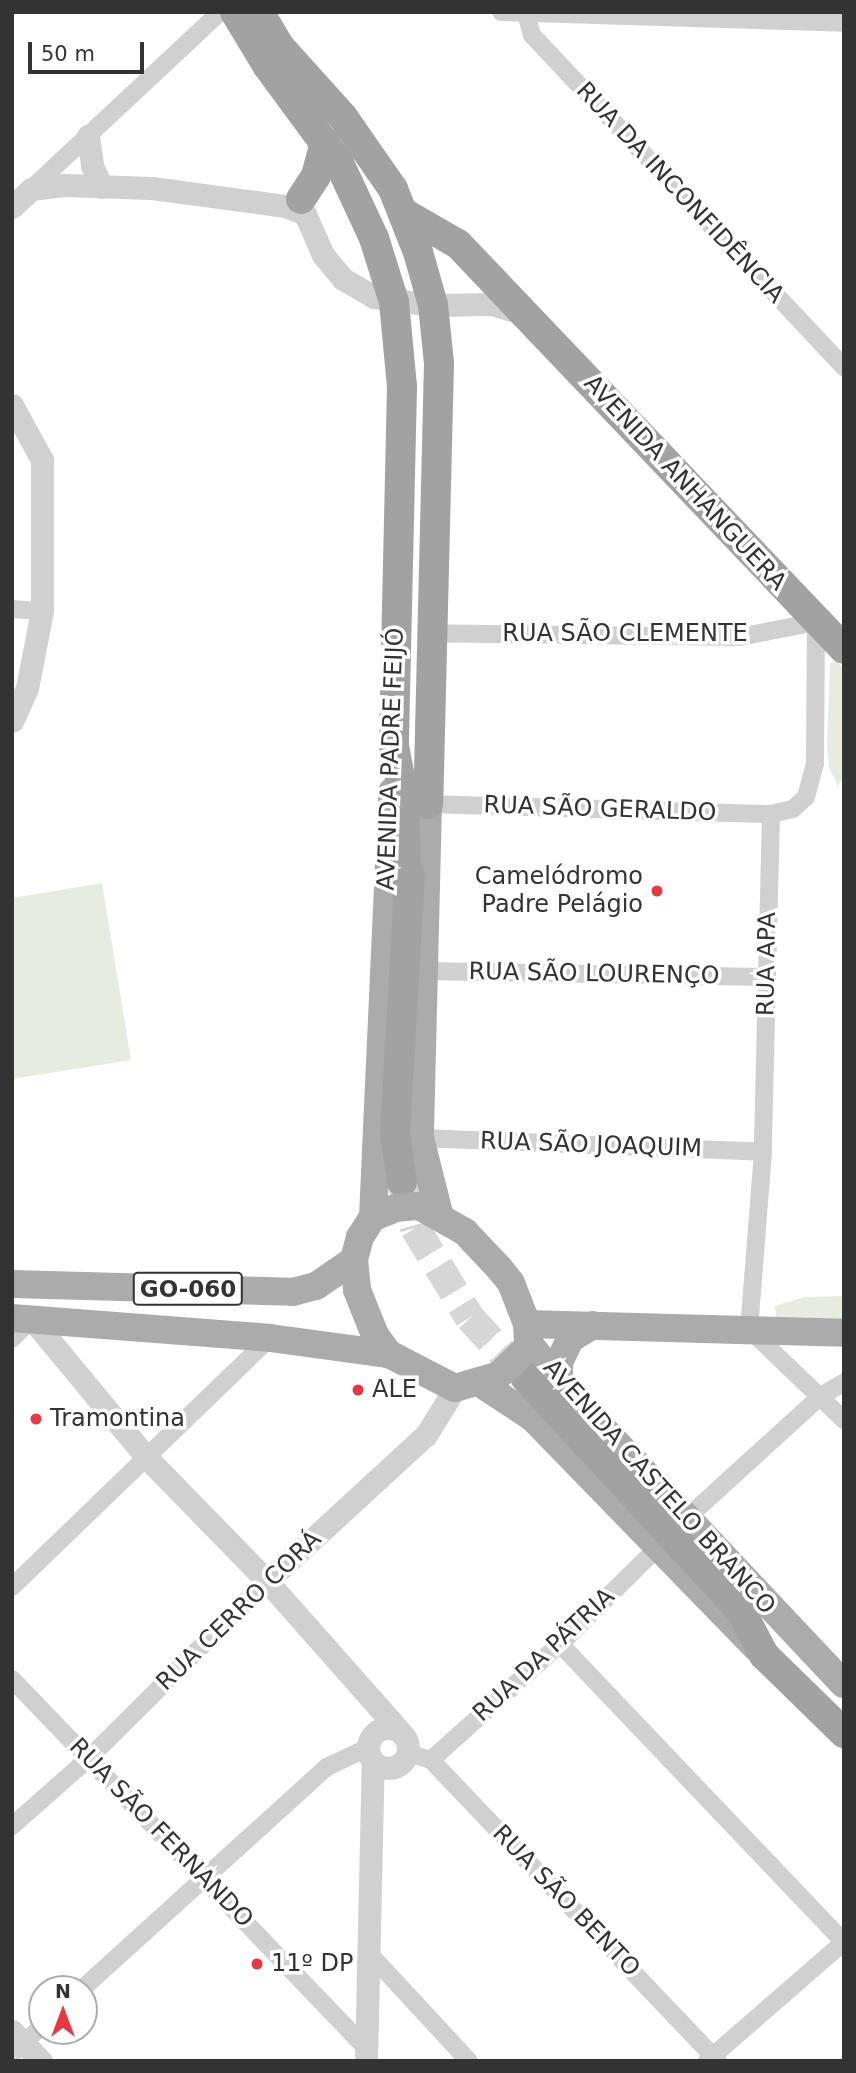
<!DOCTYPE html>
<html>
<head>
<meta charset="utf-8">
<style>
	body { margin:0 }
	#map { position:relative; width:856px; height:2073px; overflow:hidden; background:#fff; font-family:"DejaVu Sans",sans-serif }
	div>[style] { position:absolute }
	.green>* { inset:0; background:#e6ecdf }
	.trunk-tunnel>* { height:30px; margin-top:-15px; transform-origin:0; background:repeating-linear-gradient(90deg,#d6d6d6 0 30px,transparent 0 45px) }
	.minor>* { height:18px; margin:-9px; padding:0 9px; transform-origin:9px; border-radius:9px; background:#d0d0d0 }
	.tertiary>* { height:23px; margin:-11.5px; padding:0 11.5px; transform-origin:11.5px; border-radius:11.5px; background:#d0d0d0 }
	.tertiary>.ring { margin:-11.5px; padding:0; box-sizing:content-box; background:none; border:23px solid #d0d0d0; border-radius:50% }
	.primary>* { height:28px; margin:-14px; padding:0 14px; transform-origin:14px; border-radius:14px; background:#ababab }
	.trunk>* { height:30px; margin:-15px; padding:0 15px; transform-origin:15px; border-radius:15px; background:#a2a2a2 }
	.primary-bridge>* { height:28px; margin:-14px; padding:0 14px; transform-origin:14px; border-radius:14px; background:#ababab }
	.dots>* { width:19px; height:19px; translate:-50% -50%; box-sizing:border-box; border:4px solid #fff; border-radius:50% }
	span { translate:-50% -50%; white-space:nowrap; text-align:center; line-height:1.15; -webkit-text-stroke:7px #fff; paint-order:stroke }
	.shield-label span { padding:2px 5px; background:#fff; border:2px solid; border-radius:5px; -webkit-text-stroke-width:0 }
	.shield-label { font-size:23px; color:#333; font-weight:700 }
	.street-label { font-size:24px; color:#333 }
	.poi-label { font-size:24px; color:#333 }
	.right { translate:-100% -50%; text-align:right }
	.left { translate:0 -50%; text-align:left }
	.frame { position:absolute; inset:0; border:14px solid #333; pointer-events:none }
	.north { position:absolute; left:28px; top:1975px; width:70px; height:70px; box-sizing:border-box; background:#fff; border:2px solid #adadad; border-radius:50%; rotate:0deg; font-size:19px; font-weight:700; line-height:28px; text-align:center; color:#333 }
	.north::after { content:''; display:block; margin:auto; width:24px; height:32px; background:#e63946; clip-path:polygon(50% 0,100% 100%,50% 72%,0 100%) }
	.scale { position:absolute; left:28px; top:42px; width:116px; height:32px; box-sizing:border-box; border:4px solid #333; border-top:0; padding-left:9px; font-size:21px; line-height:24px; white-space:nowrap; color:#333; -webkit-text-stroke:5px #fff; paint-order:stroke }
</style>
</head>
<body>
<div id="map">
	<div class="green">
		<div style="clip-path:polygon(835px 660px,844px 669px,844px 775px,838px 786px,829px 768px,827px 744px,830px 664px)"></div>
		<div style="clip-path:polygon(102px 883px,131px 1060px,12px 1079px,12px 898px)"></div>
		<div style="clip-path:polygon(844px 1296px,844px 1320px,776px 1318px,775px 1306px,804px 1297px)"></div>
	</div>
	<div class="trunk-tunnel">
		<div style="left:402px;top:1182px;width:48px;rotate:74.2deg"></div>
		<div style="left:415px;top:1228px;width:105px;rotate:58.6deg"></div>
		<div style="left:470px;top:1318px;width:81px;rotate:47deg"></div>
	</div>
	<div class="minor">
		<div style="left:501px;top:12px;width:343px;rotate:1.8deg"></div>
		<div style="left:526px;top:13px;width:23px;rotate:75deg"></div>
		<div style="left:532px;top:35px;width:456px;rotate:46.8deg"></div>
		<div style="left:31px;top:189px;width:253px;rotate:-43.1deg"></div>
		<div style="left:12px;top:609px;width:30px;rotate:4deg"></div>
		<div style="left:428px;top:804px;width:343px;rotate:1.7deg"></div>
		<div style="left:771px;top:814px;width:23px;rotate:-13deg"></div>
		<div style="left:793px;top:809px;width:18px;rotate:-43deg"></div>
		<div style="left:806px;top:797px;width:34px;rotate:-75deg"></div>
		<div style="left:815px;top:764px;width:142px;rotate:-89.6deg"></div>
		<div style="left:816px;top:622px;width:78px;rotate:169deg"></div>
		<div style="left:739px;top:637px;width:306px;rotate:-179.3deg"></div>
		<div style="left:771px;top:814px;width:338px;rotate:91.4deg"></div>
		<div style="left:763px;top:1152px;width:178px;rotate:94.5deg"></div>
		<div style="left:749px;top:1329px;width:132px;rotate:43.8deg"></div>
		<div style="left:422px;top:971px;width:345px;rotate:1deg"></div>
		<div style="left:420px;top:1138px;width:343px;rotate:2.3deg"></div>
		<div style="left:12px;top:1339px;width:28px;rotate:-45deg"></div>
		<div style="left:689px;top:1516px;width:178px;rotate:-42.3deg"></div>
		<div style="left:821px;top:1396px;width:27px;rotate:-31deg"></div>
		<div style="left:12px;top:1587px;width:359px;rotate:-44deg"></div>
		<div style="left:560px;top:1644px;width:412px;rotate:46.4deg"></div>
		<div style="left:12px;top:1679px;width:511px;rotate:46.19deg"></div>
		<div style="left:408px;top:1753px;width:24px;rotate:17deg"></div>
		<div style="left:431px;top:1760px;width:416px;rotate:46.4deg"></div>
		<div style="left:431px;top:1760px;width:173px;rotate:-42deg"></div>
		<div style="left:560px;top:1644px;width:135px;rotate:-44.7deg"></div>
		<div style="left:12px;top:1826px;width:103px;rotate:-41.4deg"></div>
		<div style="left:89px;top:1758px;width:251px;rotate:-44.8deg"></div>
		<div style="left:367px;top:1951px;width:150px;rotate:47.2deg"></div>
		<div style="left:82px;top:1989px;width:331px;rotate:-42.2deg"></div>
		<div style="left:327px;top:1767px;width:44px;rotate:-25.4deg"></div>
		<div style="left:12px;top:2054px;width:41px;rotate:-43deg"></div>
		<div style="left:707px;top:2061px;width:181px;rotate:-41deg"></div>
	</div>
	<div class="tertiary">
		<div style="left:88px;top:136px;width:30px;rotate:82deg"></div>
		<div style="left:92px;top:166px;width:23px;rotate:65deg"></div>
		<div style="left:12px;top:207px;width:26px;rotate:-43deg"></div>
		<div style="left:31px;top:189px;width:33px;rotate:-7deg"></div>
		<div style="left:64px;top:185px;width:88px;rotate:2deg"></div>
		<div style="left:152px;top:188px;width:135px;rotate:7.7deg"></div>
		<div style="left:286px;top:206px;width:21px;rotate:23deg"></div>
		<div style="left:305px;top:214px;width:45px;rotate:66.3deg"></div>
		<div style="left:323px;top:255px;width:31px;rotate:50deg"></div>
		<div style="left:343px;top:279px;width:36px;rotate:30deg"></div>
		<div style="left:374px;top:297px;width:60px;rotate:7.7deg"></div>
		<div style="left:433px;top:305px;width:58px;rotate:-1deg"></div>
		<div style="left:491px;top:304px;width:35px;rotate:16deg"></div>
		<div style="left:12px;top:405px;width:63px;rotate:61.4deg"></div>
		<div style="left:42px;top:460px;width:151px;rotate:90deg"></div>
		<div style="left:42px;top:611px;width:78px;rotate:101deg"></div>
		<div style="left:27px;top:688px;width:36px;rotate:114deg"></div>
		<div style="left:32px;top:1319px;width:182px;rotate:50.4deg"></div>
		<div style="left:148px;top:1459px;width:170px;rotate:45.7deg"></div>
		<div style="left:267px;top:1581px;width:199px;rotate:48.5deg"></div>
		<div style="left:267px;top:1581px;width:216px;rotate:-42.6deg"></div>
		<div style="left:426px;top:1435px;width:55px;rotate:-58.3deg"></div>
		<div class="ring" style="left:368px;top:1728px;width:17px;height:17px"></div>
		<div style="left:12px;top:2031px;width:42px;rotate:46deg"></div>
		<div style="left:366px;top:2061px;width:299px;rotate:-88.7deg"></div>
	</div>
	<div class="primary">
		<div style="left:428px;top:804px;width:334px;rotate:91.4deg"></div>
		<div style="left:420px;top:1138px;width:77px;rotate:75.8deg"></div>
		<div style="left:421px;top:1207px;width:51px;rotate:29.6deg"></div>
		<div style="left:465px;top:1232px;width:50px;rotate:46.6deg"></div>
		<div style="left:499px;top:1268px;width:19px;rotate:51deg"></div>
		<div style="left:511px;top:1283px;width:44px;rotate:68.7deg"></div>
		<div style="left:527px;top:1324px;width:19px;rotate:87deg"></div>
		<div style="left:389px;top:1211px;width:17px;rotate:159deg"></div>
		<div style="left:373px;top:1217px;width:24px;rotate:123deg"></div>
		<div style="left:360px;top:1237px;width:24px;rotate:105deg"></div>
		<div style="left:354px;top:1260px;width:30px;rotate:84deg"></div>
		<div style="left:357px;top:1290px;width:48px;rotate:68.2deg"></div>
		<div style="left:375px;top:1335px;width:24px;rotate:54deg"></div>
		<div style="left:389px;top:1354px;width:74px;rotate:27.3deg"></div>
		<div style="left:455px;top:1388px;width:43px;rotate:-16.3deg"></div>
		<div style="left:373px;top:1217px;width:426px;rotate:-87.4deg"></div>
		<div style="left:12px;top:1284px;width:281px;rotate:1.6deg"></div>
		<div style="left:293px;top:1292px;width:24px;rotate:-15deg"></div>
		<div style="left:316px;top:1286px;width:46px;rotate:-34.4deg"></div>
		<div style="left:12px;top:1318px;width:259px;rotate:4.4deg"></div>
		<div style="left:270px;top:1338px;width:120px;rotate:7.7deg"></div>
		<div style="left:527px;top:1324px;width:317px;rotate:1.6deg"></div>
		<div style="left:528px;top:1342px;width:51px;rotate:52.2deg"></div>
		<div style="left:559px;top:1382px;width:415px;rotate:46.7deg"></div>
		<div style="left:559px;top:1382px;width:20px;rotate:-90deg"></div>
		<div style="left:559px;top:1362px;width:25px;rotate:-64deg"></div>
		<div style="left:570px;top:1339px;width:27px;rotate:-31deg"></div>
		<div style="left:480px;top:1383px;width:64px;rotate:33.4deg"></div>
		<div style="left:533px;top:1418px;width:322px;rotate:45.8deg"></div>
	</div>
	<div class="trunk">
		<div style="left:235px;top:12px;width:62px;rotate:58.9deg"></div>
		<div style="left:267px;top:65px;width:122px;rotate:53.7deg"></div>
		<div style="left:339px;top:163px;width:83px;rotate:65deg"></div>
		<div style="left:374px;top:238px;width:67px;rotate:72.6deg"></div>
		<div style="left:394px;top:302px;width:85px;rotate:84.6deg"></div>
		<div style="left:402px;top:387px;width:359px;rotate:91.3deg"></div>
		<div style="left:394px;top:746px;width:54px;rotate:79.3deg"></div>
		<div style="left:404px;top:799px;width:95px;rotate:88.2deg"></div>
		<div style="left:259px;top:12px;width:41px;rotate:59deg"></div>
		<div style="left:280px;top:47px;width:94px;rotate:48deg"></div>
		<div style="left:343px;top:117px;width:88px;rotate:55.2deg"></div>
		<div style="left:393px;top:189px;width:68px;rotate:68.4deg"></div>
		<div style="left:418px;top:252px;width:55px;rotate:74.2deg"></div>
		<div style="left:433px;top:305px;width:58px;rotate:84.1deg"></div>
		<div style="left:439px;top:363px;width:441px;rotate:91.4deg"></div>
		<div style="left:301px;top:199px;width:27px;rotate:-57deg"></div>
		<div style="left:316px;top:176px;width:35px;rotate:-75deg"></div>
		<div style="left:404px;top:213px;width:62px;rotate:29.9deg"></div>
		<div style="left:458px;top:244px;width:559px;rotate:46.38deg"></div>
		<div style="left:402px;top:1182px;width:49px;rotate:-98.1deg"></div>
		<div style="left:395px;top:1133px;width:258px;rotate:-86.7deg"></div>
		<div style="left:525px;top:1377px;width:318px;rotate:47.3deg"></div>
		<div style="left:741px;top:1611px;width:50px;rotate:62.4deg"></div>
		<div style="left:764px;top:1655px;width:112px;rotate:44.3deg"></div>
	</div>
	<div class="primary-bridge">
		<div style="left:395px;top:1208px;width:25px;rotate:-5deg"></div>
		<div style="left:499px;top:1375px;width:33px;rotate:-44deg"></div>
	</div>
	<div class="dots">
		<div style="left:657px;top:891px;background:#e63946"></div>
		<div style="left:358px;top:1390px;background:#e63946"></div>
		<div style="left:36px;top:1419px;background:#e63946"></div>
		<div style="left:257px;top:1964px;background:#e63946"></div>
	</div>
	<div class="shield-label">
		<span style="left:188px;top:1289px">GO-060</span>
	</div>
	<div class="street-label">
		<span style="left:680px;top:193px;rotate:47deg">RUA DA INCONFIDÊNCIA</span>
		<span style="left:685px;top:483px;rotate:47deg">AVENIDA ANHANGUERA</span>
		<span style="left:625px;top:634px">RUA SÃO CLEMENTE</span>
		<span style="left:391px;top:759px;rotate:-88deg">AVENIDA PADRE FEIJÓ</span>
		<span style="left:600px;top:809px;rotate:2deg">RUA SÃO GERALDO</span>
		<span style="left:767px;top:964px;rotate:-89deg">RUA APA</span>
		<span style="left:594px;top:974px;rotate:1deg">RUA SÃO LOURENÇO</span>
		<span style="left:591px;top:1145px;rotate:2deg">RUA SÃO JOAQUIM</span>
		<span style="left:659px;top:1487px;rotate:48deg">AVENIDA CASTELO BRANCO</span>
		<span style="left:239px;top:1611px;rotate:-44deg">RUA CERRO CORÁ</span>
		<span style="left:544px;top:1655px;rotate:-43deg">RUA DA PÁTRIA</span>
		<span style="left:161px;top:1833px;rotate:46deg">RUA SÃO FERNANDO</span>
		<span style="left:566px;top:1901px;rotate:46deg">RUA SÃO BENTO</span>
	</div>
	<div class="poi-label">
		<span class="right" style="left:643px;top:891px">Camelódromo<br>Padre Pelágio</span>
		<span class="left" style="left:372px;top:1390px">ALE</span>
		<span class="left" style="left:50px;top:1419px">Tramontina</span>
		<span class="left" style="left:271px;top:1964px">11º DP</span>
	</div>
	<div class="frame"></div>
	<div class="north">N</div>
	<div class="scale">50 m</div>
</div>
</body>
</html>
